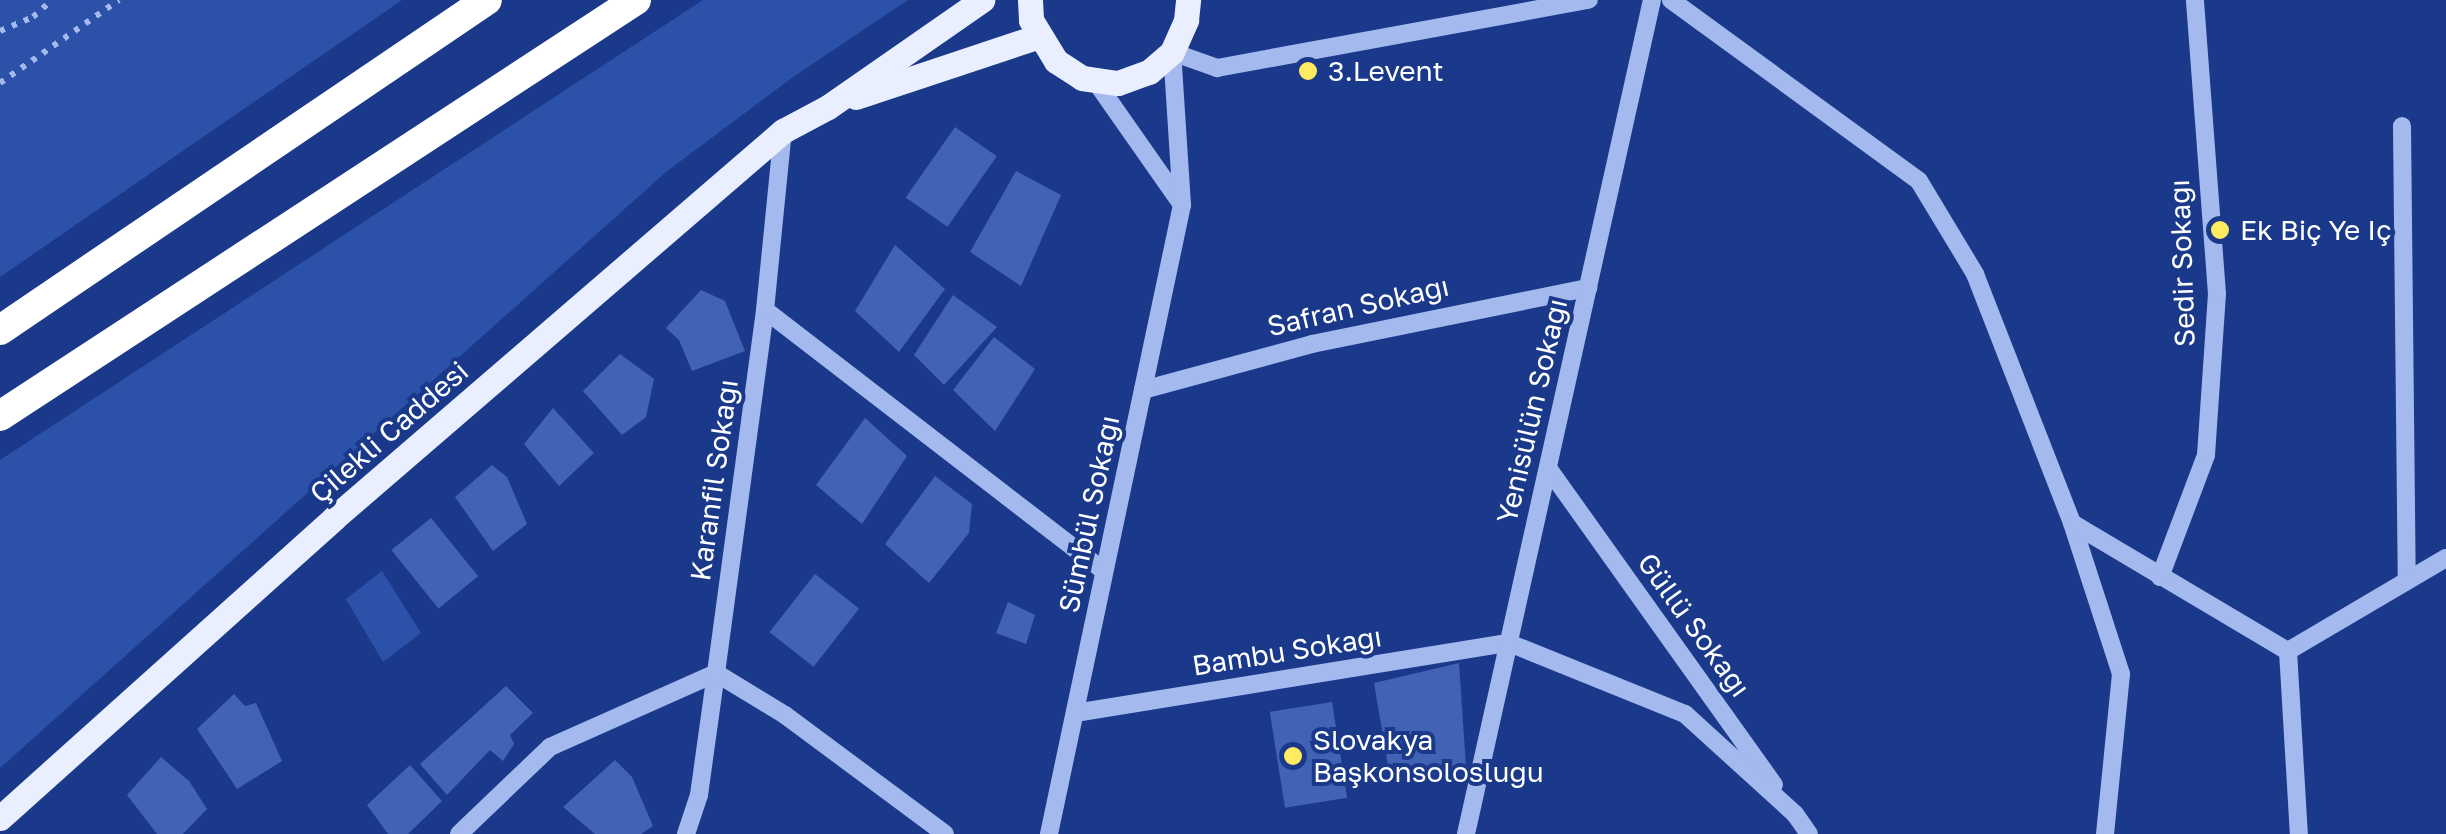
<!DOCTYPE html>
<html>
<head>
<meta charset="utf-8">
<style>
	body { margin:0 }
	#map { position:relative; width:2446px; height:834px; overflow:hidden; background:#1a398b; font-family:"Golos Text",sans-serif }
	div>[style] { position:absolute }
	.green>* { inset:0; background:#2c51a9 }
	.building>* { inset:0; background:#4262b3; transform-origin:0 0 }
	.path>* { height:6px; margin-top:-3px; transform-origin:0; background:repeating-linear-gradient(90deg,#a4b9ed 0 5px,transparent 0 13px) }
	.minor>* { height:18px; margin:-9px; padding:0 9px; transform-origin:9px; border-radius:9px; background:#a4b9ed }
	.major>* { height:25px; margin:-12.5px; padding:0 12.5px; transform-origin:12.5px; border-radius:12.5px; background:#eaefff }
	.highway>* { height:30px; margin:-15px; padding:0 15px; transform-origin:15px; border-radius:15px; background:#fff }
	.dots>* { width:28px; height:28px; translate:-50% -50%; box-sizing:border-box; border:5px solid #1a398b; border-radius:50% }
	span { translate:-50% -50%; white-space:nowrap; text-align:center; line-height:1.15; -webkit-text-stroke:8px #1a398b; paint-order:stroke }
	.poi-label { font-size:28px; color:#fff }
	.left { translate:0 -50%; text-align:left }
	.street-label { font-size:28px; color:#fff }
</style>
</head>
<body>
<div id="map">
	<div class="green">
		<div style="clip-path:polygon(0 0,402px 0,0 277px)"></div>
		<div style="clip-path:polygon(703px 0,908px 0,793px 77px,666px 172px,0 768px,0 460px)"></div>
		<div style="clip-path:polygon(382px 571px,421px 633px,383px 662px,346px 599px)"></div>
	</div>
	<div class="building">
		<div style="left:955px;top:127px;width:51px;height:86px;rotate:35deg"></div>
		<div style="clip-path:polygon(1016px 171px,1061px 195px,1021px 286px,970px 252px)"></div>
		<div style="clip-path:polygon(895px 245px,945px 289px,899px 352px,855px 311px)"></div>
		<div style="clip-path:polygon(701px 290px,725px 301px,745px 351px,692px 371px,679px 340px,666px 328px)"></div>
		<div style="clip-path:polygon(953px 295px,997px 327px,944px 385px,914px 355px)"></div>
		<div style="clip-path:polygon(994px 337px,1035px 369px,995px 431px,953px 390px)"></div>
		<div style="clip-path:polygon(620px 354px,654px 379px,646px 417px,622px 435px,583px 391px)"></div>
		<div style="clip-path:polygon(553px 408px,594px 453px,559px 486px,524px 444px)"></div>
		<div style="clip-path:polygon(865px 418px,907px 456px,862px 524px,816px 485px)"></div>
		<div style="clip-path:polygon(492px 465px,507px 477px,527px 524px,493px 551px,455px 497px)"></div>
		<div style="clip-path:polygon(935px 476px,972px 504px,969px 533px,929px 583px,885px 544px)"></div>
		<div style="left:431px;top:518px;width:75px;height:51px;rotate:51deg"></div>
		<div style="left:815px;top:574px;width:56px;height:74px;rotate:38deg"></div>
		<div style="clip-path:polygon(1008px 602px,1035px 615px,1026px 644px,996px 633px)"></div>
		<div style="clip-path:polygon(1459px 663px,1466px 767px,1391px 784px,1374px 683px)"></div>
		<div style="clip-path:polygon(506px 686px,533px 713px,510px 735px,514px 744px,503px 761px,490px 750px,447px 795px,420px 764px)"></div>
		<div style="clip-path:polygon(234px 694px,245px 706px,256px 703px,282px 761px,237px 789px,197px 729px)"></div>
		<div style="left:1332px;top:702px;width:97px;height:63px;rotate:81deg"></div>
		<div style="clip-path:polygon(161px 757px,189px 781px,207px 809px,183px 834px,157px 834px,127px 795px)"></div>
		<div style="clip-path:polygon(615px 760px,632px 777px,653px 826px,641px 834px,595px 834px,563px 807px)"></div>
		<div style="clip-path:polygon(410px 765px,442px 801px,408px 834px,388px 834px,367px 805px)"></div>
	</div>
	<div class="path">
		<div style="left:0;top:31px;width:36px;rotate:-23deg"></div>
		<div style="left:33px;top:17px;width:25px;rotate:-42deg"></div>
		<div style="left:0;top:83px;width:145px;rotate:-34.9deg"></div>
	</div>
	<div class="minor">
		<div style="left:1671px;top:0;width:307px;rotate:36.1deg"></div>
		<div style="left:1919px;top:181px;width:109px;rotate:58.9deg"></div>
		<div style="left:1975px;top:274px;width:267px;rotate:68.7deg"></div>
		<div style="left:2072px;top:523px;width:159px;rotate:72deg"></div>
		<div style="left:2121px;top:674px;width:161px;rotate:95.7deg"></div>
		<div style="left:1096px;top:82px;width:150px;rotate:55deg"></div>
		<div style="left:2402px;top:126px;width:455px;rotate:89.4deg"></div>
		<div style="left:765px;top:310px;width:428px;rotate:37.6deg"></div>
		<div style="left:1143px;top:390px;width:175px;rotate:-15.2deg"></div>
		<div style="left:1312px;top:344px;width:282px;rotate:-11.5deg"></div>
		<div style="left:1548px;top:468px;width:389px;rotate:54.5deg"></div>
		<div style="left:2072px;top:523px;width:251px;rotate:30.7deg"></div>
		<div style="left:2160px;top:577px;width:130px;rotate:-69.3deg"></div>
		<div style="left:2206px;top:455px;width:161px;rotate:-86.1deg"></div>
		<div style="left:2217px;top:294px;width:295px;rotate:-94.3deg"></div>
		<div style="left:2288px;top:651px;width:183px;rotate:-30.5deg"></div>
		<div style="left:2288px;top:651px;width:183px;rotate:86.6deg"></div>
		<div style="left:1075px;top:713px;width:440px;rotate:-9.2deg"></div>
		<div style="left:1509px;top:643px;width:190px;rotate:22deg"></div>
		<div style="left:1685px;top:714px;width:149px;rotate:42.3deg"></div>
		<div style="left:1795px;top:814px;width:24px;rotate:55deg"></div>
		<div style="left:459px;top:834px;width:126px;rotate:-43.7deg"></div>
		<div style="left:550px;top:747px;width:182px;rotate:-24deg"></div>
		<div style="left:716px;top:673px;width:81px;rotate:31.3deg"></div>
		<div style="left:785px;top:715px;width:199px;rotate:36.6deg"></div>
		<div style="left:686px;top:834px;width:41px;rotate:-71.6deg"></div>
		<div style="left:699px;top:795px;width:123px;rotate:-82.1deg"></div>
		<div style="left:716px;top:673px;width:366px;rotate:-82.3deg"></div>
		<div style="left:765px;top:310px;width:180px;rotate:-84.3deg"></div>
		<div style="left:1049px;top:834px;width:643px;rotate:-78.06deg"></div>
		<div style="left:1182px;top:205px;width:153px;rotate:-93.7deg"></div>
		<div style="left:1172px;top:52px;width:48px;rotate:19.6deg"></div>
		<div style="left:1217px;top:68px;width:378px;rotate:-10.4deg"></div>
		<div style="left:1466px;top:834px;width:854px;rotate:-77.43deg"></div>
	</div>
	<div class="major">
		<div style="left:1030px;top:0;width:20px;rotate:87deg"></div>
		<div style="left:1031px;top:20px;width:48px;rotate:58.6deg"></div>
		<div style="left:1056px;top:61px;width:31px;rotate:33deg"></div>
		<div style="left:1082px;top:78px;width:36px;rotate:8deg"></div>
		<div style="left:1118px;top:83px;width:33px;rotate:-20deg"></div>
		<div style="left:1149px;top:72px;width:30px;rotate:-41deg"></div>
		<div style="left:1172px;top:52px;width:35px;rotate:-66deg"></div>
		<div style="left:1186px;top:20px;width:20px;rotate:-84deg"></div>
		<div style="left:856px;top:97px;width:193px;rotate:-18.4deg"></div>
		<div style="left:0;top:818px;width:449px;rotate:-41.9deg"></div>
		<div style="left:334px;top:518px;width:593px;rotate:-40.76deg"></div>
		<div style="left:783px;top:131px;width:51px;rotate:-28.1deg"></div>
		<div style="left:828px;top:107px;width:188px;rotate:-34.8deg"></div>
	</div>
	<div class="highway">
		<div style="left:0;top:330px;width:588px;rotate:-34.12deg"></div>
		<div style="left:0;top:416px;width:760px;rotate:-33.19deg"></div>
	</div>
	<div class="dots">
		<div style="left:1308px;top:71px;background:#ffeb60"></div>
		<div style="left:2220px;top:230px;background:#ffeb60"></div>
		<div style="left:1293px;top:756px;background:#ffeb60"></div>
	</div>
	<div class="poi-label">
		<span class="left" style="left:1328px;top:71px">3.Levent</span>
		<span class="left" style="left:2240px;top:230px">Ek Biç Ye Iç</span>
		<span class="left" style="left:1313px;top:756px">Slovakya<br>Başkonsolosluğu</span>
	</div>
	<div class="street-label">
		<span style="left:2182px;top:263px;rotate:-92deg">Sedir Sokağı</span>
		<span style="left:1358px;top:306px;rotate:-13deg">Safran Sokağı</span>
		<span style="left:1532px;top:411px;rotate:-77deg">Yenisülün Sokağı</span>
		<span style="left:389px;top:432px;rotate:-41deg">Çilekli Caddesi</span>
		<span style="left:714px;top:480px;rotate:-82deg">Karanfil Sokağı</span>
		<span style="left:1089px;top:514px;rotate:-78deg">Sümbül Sokağı</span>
		<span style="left:1694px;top:625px;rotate:54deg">Güllü Sokağı</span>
		<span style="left:1287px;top:651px;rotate:-9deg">Bambu Sokağı</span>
	</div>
</div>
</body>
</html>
